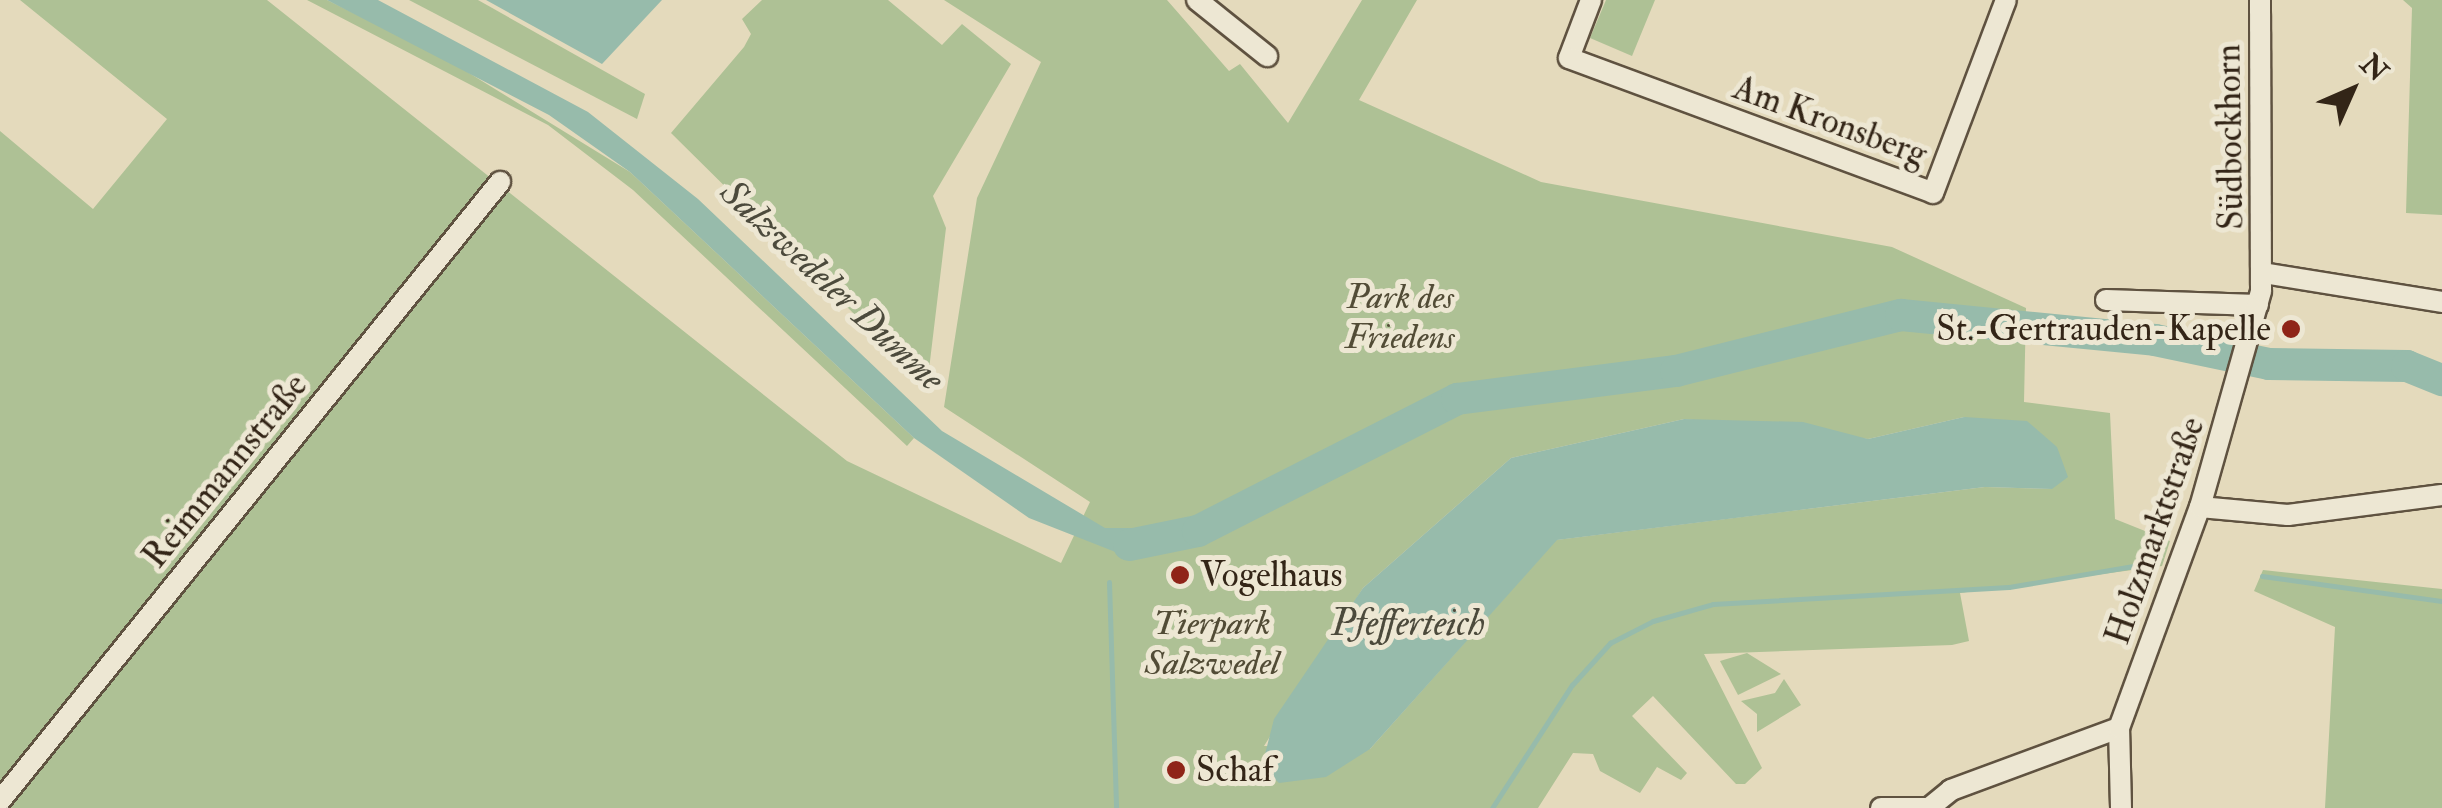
<!DOCTYPE html>
<html>
<head>
<meta charset="utf-8">
<style>
	body { margin:0 }
	#map { position:relative; width:2442px; height:808px; overflow:hidden; background:#e4dabc; font-family:"IM FELL Double Pica",serif }
	div>[style] { position:absolute }
	.green>* { inset:0; background:#aec195 }
	.water>* { inset:0; background:#97bbab }
	.stream>* { height:5px; margin:-2.5px; padding:0 2.5px; transform-origin:2.5px; border-radius:2.5px; background:#97bbab }
	.river>* { height:32px; margin:-16px; padding:0 16px; transform-origin:16px; border-radius:16px; background:#97bbab }
	.roads { filter:drop-shadow(2px 0 #5f5240) drop-shadow(-2px 0 #5f5240) drop-shadow(0 2px #5f5240) drop-shadow(0 -2px #5f5240) }
	.minor>* { height:20px; margin:-10px; padding:0 10px; transform-origin:10px; border-radius:10px; background:#ede7d3 }
	.dots>* { width:28px; height:28px; translate:-50% -50%; box-sizing:border-box; border:5px solid #ede7d3; border-radius:50% }
	span { translate:-50% -50%; white-space:nowrap; text-align:center; line-height:1.15; -webkit-text-stroke:10px #ede7d3; paint-order:stroke }
	.street-label { font-size:35px; color:#332517 }
	.park-label { font-size:35px; color:#524c36; font-style:italic }
	.poi-label { font-size:35px; color:#332517 }
	.right { translate:-100% -50%; text-align:right }
	.left { translate:0 -50%; text-align:left }
	.water-label { font-size:38px; color:#4c4a3c; font-style:italic }
	.north { position:absolute; left:2302px; top:40px; width:100px; height:100px; -webkit-text-stroke:8px #ede7d3; paint-order:stroke; rotate:45deg; font-size:28px; font-weight:700; line-height:40px; text-align:center; color:#332517 }
	.north::after { content:''; display:block; margin:auto; width:35px; height:45px; background:#332517; clip-path:polygon(50% 0,100% 100%,50% 72%,0 100%) }
</style>
</head>
<body>
<div id="map">
	<div class="green">
		<div style="clip-path:polygon(evenodd,20px 0,267px 0,847px 461px,1061px 563px,1090px 502px,944px 407px,977px 198px,1041px 62px,944px 0,1167px 0,1229px 71px,1240px 64px,1288px 123px,1362px 0,1417px 0,1359px 100px,1541px 182px,1892px 247px,2026px 308px,2024px 402px,2110px 413px,2115px 519px,2170px 541px,2162px 566px,1960px 593px,1969px 641px,1952px 645px,1704px 654px,1762px 768px,1745px 784px,1736px 784px,1653px 696px,1632px 716px,1687px 773px,1681px 780px,1657px 767px,1640px 793px,1600px 771px,1593px 754px,1573px 753px,1538px 808px,0 808px,0 131px,93px 209px,167px 119px,20px 0,1964px 417px,2052px 489px,1985px 487px,1556px 540px,1370px 749px,1264px 746px,1363px 588px,1511px 458px,1684px 419px,1868px 439px,1964px 417px)"></div>
		<div style="clip-path:polygon(307px 0,327px 0,443px 57px,630px 172px,914px 438px,907px 446px,633px 190px,548px 125px)"></div>
		<div style="clip-path:polygon(409px 0,478px 0,645px 94px,637px 119px)"></div>
		<div style="clip-path:polygon(762px 0,888px 0,942px 45px,962px 24px,1011px 64px,933px 196px,946px 228px,927px 386px,671px 133px,744px 47px,751px 34px,742px 19px)"></div>
		<div style="clip-path:polygon(1606px 0,1655px 0,1632px 56px,1590px 38px)"></div>
		<div style="clip-path:polygon(2403px 0,2442px 0,2442px 215px,2406px 213px,2412px 8px)"></div>
		<div style="clip-path:polygon(2263px 570px,2442px 589px,2442px 808px,2325px 808px,2335px 627px,2254px 591px)"></div>
		<div style="clip-path:polygon(1747px 653px,1781px 674px,1738px 695px,1720px 661px)"></div>
		<div style="clip-path:polygon(1784px 679px,1801px 705px,1757px 732px,1757px 714px,1741px 701px,1775px 693px)"></div>
	</div>
	<div class="water">
		<div style="clip-path:polygon(327px 0,378px 0,588px 112px,698px 199px,942px 431px,1105px 528px,1158px 528px,1175px 543px,1118px 553px,1029px 518px,914px 438px,630px 172px,549px 115px)"></div>
		<div style="clip-path:polygon(486px 0,662px 0,602px 64px)"></div>
		<div style="clip-path:polygon(1964px 417px,2027px 421px,2057px 447px,2068px 477px,2052px 489px,1985px 487px,1557px 540px,1370px 749px,1326px 777px,1279px 783px,1262px 766px,1274px 719px,1363px 588px,1511px 458px,1684px 419px,1803px 422px,1868px 439px)"></div>
	</div>
	<div class="stream">
		<div style="left:2262px;top:576px;width:182px;rotate:7.9deg"></div>
		<div style="left:1109px;top:582px;width:226px;rotate:88.2deg"></div>
		<div style="left:1492px;top:808px;width:147px;rotate:-57deg"></div>
		<div style="left:1572px;top:685px;width:57px;rotate:-47.9deg"></div>
		<div style="left:1610px;top:643px;width:48px;rotate:-27.1deg"></div>
		<div style="left:1653px;top:621px;width:62px;rotate:-15.8deg"></div>
		<div style="left:1713px;top:604px;width:296px;rotate:-3.3deg"></div>
		<div style="left:2009px;top:587px;width:150px;rotate:-9.6deg"></div>
	</div>
	<div class="river">
		<div style="left:1129px;top:545px;width:70px;rotate:-11.5deg"></div>
		<div style="left:1198px;top:531px;width:291px;rotate:-27deg"></div>
		<div style="left:1457px;top:399px;width:221px;rotate:-7.3deg"></div>
		<div style="left:1676px;top:371px;width:232px;rotate:-14deg"></div>
		<div style="left:1901px;top:315px;width:255px;rotate:5.6deg"></div>
		<div style="left:2155px;top:340px;width:116px;rotate:11.9deg"></div>
		<div style="left:2269px;top:364px;width:138px;rotate:0.8deg"></div>
		<div style="left:2407px;top:366px;width:38px;rotate:22deg"></div>
	</div>
	<div class="roads">
		<div class="minor">
			<div style="left:1197px;top:0;width:90px;rotate:38.7deg"></div>
			<div style="left:1591px;top:0;width:62px;rotate:110.8deg"></div>
			<div style="left:1569px;top:58px;width:388px;rotate:20.3deg"></div>
			<div style="left:1933px;top:193px;width:206px;rotate:-69.3deg"></div>
			<div style="left:2263px;top:273px;width:181px;rotate:9.2deg"></div>
			<div style="left:2106px;top:300px;width:152px;rotate:1.9deg"></div>
			<div style="left:2200px;top:507px;width:88px;rotate:5.2deg"></div>
			<div style="left:2288px;top:515px;width:155px;rotate:-7.4deg"></div>
			<div style="left:0;top:801px;width:796px;rotate:-51.07deg"></div>
			<div style="left:1881px;top:808px;width:48px"></div>
			<div style="left:1929px;top:808px;width:28px;rotate:-39deg"></div>
			<div style="left:1951px;top:790px;width:179px;rotate:-20.3deg"></div>
			<div style="left:2121px;top:808px;width:80px;rotate:-91.4deg"></div>
			<div style="left:2119px;top:728px;width:235px;rotate:-69.9deg"></div>
			<div style="left:2200px;top:507px;width:224px;rotate:-74.2deg"></div>
			<div style="left:2261px;top:291px;width:291px;rotate:-90.2deg"></div>
		</div>
	</div>
	<div class="dots">
		<div style="left:2291px;top:329px;background:#8f2418"></div>
		<div style="left:1180px;top:575px;background:#8f2418"></div>
		<div style="left:1176px;top:770px;background:#8f2418"></div>
	</div>
	<div class="street-label">
		<span style="left:1830px;top:121px;rotate:20deg">Am Kronsberg</span>
		<span style="left:2230px;top:137px;rotate:-91deg">Südbockhorn</span>
		<span style="left:225px;top:471px;rotate:-51deg">Reimmannstraße</span>
		<span style="left:2155px;top:531px;rotate:-71deg">Holzmarktstraße</span>
	</div>
	<div class="park-label">
		<span style="left:1400px;top:317px">Park des<br>Friedens</span>
		<span style="left:1212px;top:643px">Tierpark<br>Salzwedel</span>
	</div>
	<div class="poi-label">
		<span class="right" style="left:2271px;top:329px">St.-Gertrauden-Kapelle</span>
		<span class="left" style="left:1200px;top:575px">Vogelhaus</span>
		<span class="left" style="left:1196px;top:770px">Schaf</span>
	</div>
	<div class="water-label">
		<span style="left:832px;top:286px;rotate:43deg">Salzwedeler Dumme</span>
		<span style="left:1408px;top:624px">Pfefferteich</span>
	</div>
	<div class="north">N</div>
</div>
</body>
</html>
